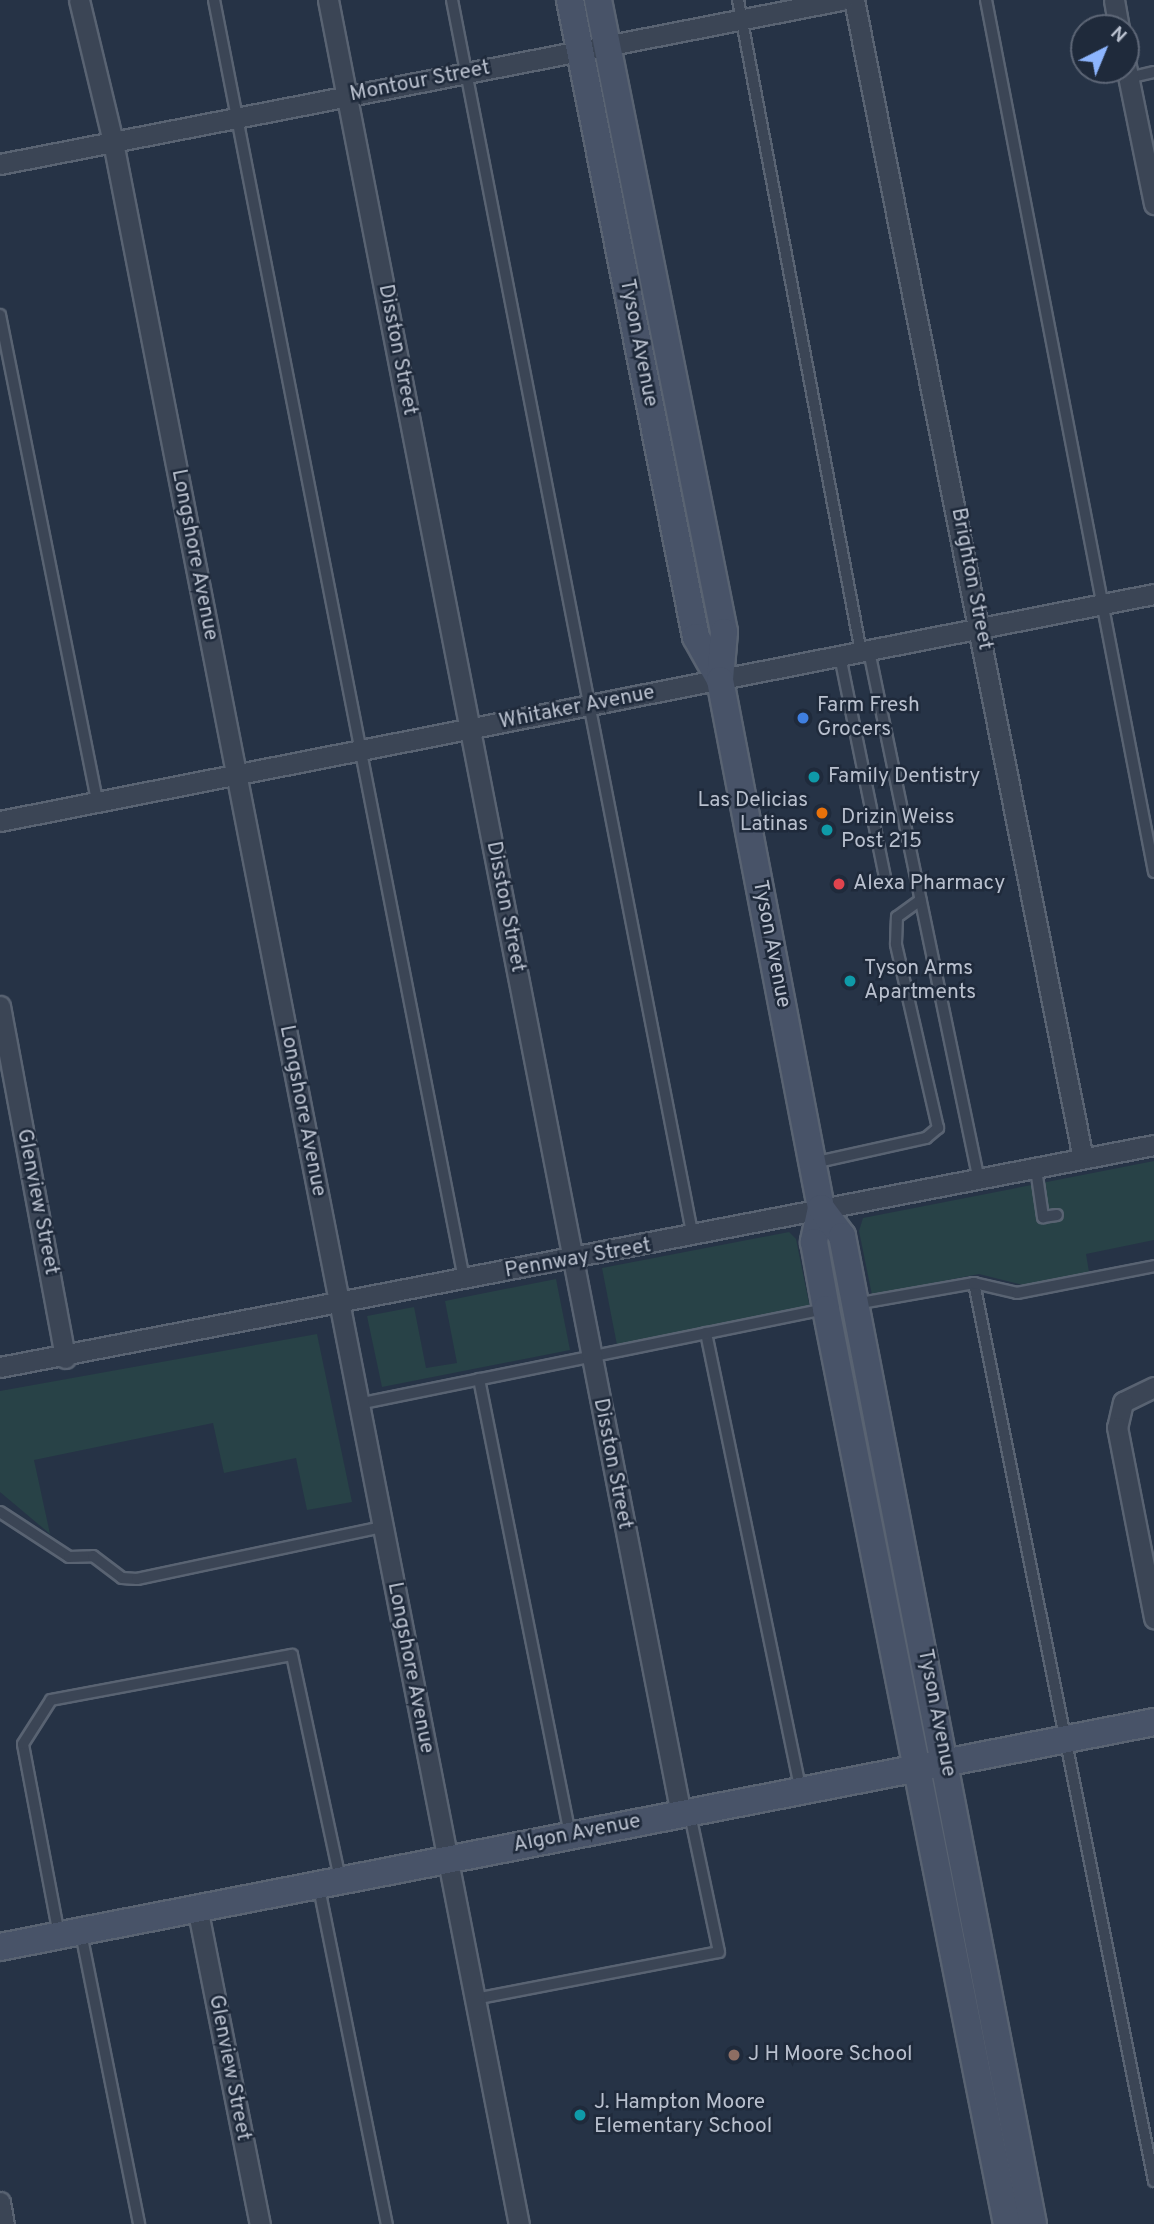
<!DOCTYPE html>
<html>
<head>
<meta charset="utf-8">
<style>
	body { margin:0 }
	#map { position:relative; width:1154px; height:2224px; overflow:hidden; background:#263346; font-family:Overpass,sans-serif }
	div>[style] { position:absolute }
	.green>* { inset:0; background:#284247 }
	.roads { filter:drop-shadow(2px 0 #596372) drop-shadow(-2px 0 #596372) drop-shadow(0 2px #596372) drop-shadow(0 -2px #596372) }
	.lane>* { height:10px; margin:-5px; padding:0 5px; transform-origin:5px; border-radius:5px; background:#3b4555 }
	.street>* { height:19px; margin:-9.5px; padding:0 9.5px; transform-origin:9.5px; border-radius:9.5px; background:#3b4555 }
	.secondary>* { height:26px; margin:-13px; padding:0 13px; transform-origin:13px; border-radius:13px; background:#485368 }
	.dots>* { width:19px; height:19px; translate:-50% -50%; box-sizing:border-box; border:4px solid #1f2a3b; border-radius:50% }
	span { translate:-50% -50%; white-space:nowrap; text-align:center; line-height:1.15; -webkit-text-stroke:5px #1f2a3b; paint-order:stroke }
	.street-label { font-size:21px; color:#b9c0ce }
	.poi-label { font-size:21px; color:#b9c0ce }
	.left { translate:0 -50%; text-align:left }
	.right { translate:-100% -50%; text-align:right }
	.north { position:absolute; left:1070px; top:14px; width:70px; height:70px; box-sizing:border-box; background:#1f2a3b; border:2px solid #5d6676; border-radius:50%; rotate:43deg; font-size:19px; font-weight:700; line-height:28px; text-align:center; color:#b9c0ce }
	.north::after { content:''; display:block; margin:auto; width:24px; height:32px; background:#8db5fe; clip-path:polygon(50% 0,100% 100%,50% 72%,0 100%) }
</style>
</head>
<body>
<div id="map">
	<div class="green">
		<div style="clip-path:polygon(1154px 1161px,1154px 1240px,1086px 1254px,1089px 1272px,1023px 1285px,979px 1274px,872px 1295px,859px 1231px,863px 1218px)"></div>
		<div style="clip-path:polygon(789px 1232px,796px 1239px,810px 1308px,617px 1345px,602px 1268px)"></div>
		<div style="clip-path:polygon(556px 1279px,570px 1350px,382px 1387px,367px 1316px,414px 1307px,426px 1368px,457px 1363px,445px 1301px)"></div>
		<div style="clip-path:polygon(317px 1334px,352px 1502px,307px 1510px,296px 1458px,224px 1473px,213px 1423px,34px 1460px,50px 1534px,0 1492px,0 1391px)"></div>
	</div>
	<div class="roads">
		<div class="lane">
			<div style="left:214px;top:0;width:1303px;rotate:78.94deg"></div>
			<div style="left:452px;top:0;width:1260px;rotate:78.98deg"></div>
			<div style="left:738px;top:0;width:664px;rotate:79.32deg"></div>
			<div style="left:986px;top:0;width:888px;rotate:79.09deg"></div>
			<div style="left:1128px;top:78px;width:27px;rotate:-13deg"></div>
			<div style="left:0;top:315px;width:497px;rotate:78.7deg"></div>
			<div style="left:869px;top:651px;width:541px;rotate:78.27deg"></div>
			<div style="left:840px;top:656px;width:226px;rotate:78.5deg"></div>
			<div style="left:813px;top:1163px;width:116px;rotate:-12.5deg"></div>
			<div style="left:926px;top:1138px;width:16px;rotate:-40deg"></div>
			<div style="left:938px;top:1128px;width:189px;rotate:-102.9deg"></div>
			<div style="left:896px;top:944px;width:27px;rotate:-88deg"></div>
			<div style="left:897px;top:917px;width:29px;rotate:-36deg"></div>
			<div style="left:1036px;top:1169px;width:49px;rotate:81.7deg"></div>
			<div style="left:1043px;top:1217px;width:14px;rotate:-8deg"></div>
			<div style="left:974px;top:1283px;width:916px;rotate:78.67deg"></div>
			<div style="left:855px;top:1304px;width:121px;rotate:-10deg"></div>
			<div style="left:974px;top:1283px;width:44px;rotate:13.1deg"></div>
			<div style="left:1017px;top:1293px;width:140px;rotate:-11.1deg"></div>
			<div style="left:706px;top:1333px;width:465px;rotate:78.3deg"></div>
			<div style="left:479px;top:1379px;width:465px;rotate:78.7deg"></div>
			<div style="left:358px;top:1404px;width:476px;rotate:-11.5deg"></div>
			<div style="left:0;top:1512px;width:82px;rotate:33.1deg"></div>
			<div style="left:69px;top:1557px;width:24px;rotate:-2deg"></div>
			<div style="left:93px;top:1556px;width:36px;rotate:37deg"></div>
			<div style="left:122px;top:1578px;width:15px;rotate:4deg"></div>
			<div style="left:137px;top:1579px;width:250px;rotate:-12deg"></div>
			<div style="left:319px;top:1888px;width:343px;rotate:78.6deg"></div>
			<div style="left:81px;top:1933px;width:297px;rotate:78.7deg"></div>
			<div style="left:59px;top:1935px;width:194px;rotate:-100.7deg"></div>
			<div style="left:23px;top:1744px;width:52px;rotate:-57.5deg"></div>
			<div style="left:51px;top:1700px;width:245px;rotate:-10.6deg"></div>
			<div style="left:292px;top:1655px;width:228px;rotate:77.9deg"></div>
			<div style="left:475px;top:1999px;width:248px;rotate:-10.9deg"></div>
			<div style="left:719px;top:1952px;width:141px;rotate:-101.9deg"></div>
		</div>
		<div class="street">
			<div style="left:79px;top:0;width:146px;rotate:76.5deg"></div>
			<div style="left:113px;top:142px;width:2121px;rotate:78.97deg"></div>
			<div style="left:328px;top:0;width:1848px;rotate:78.99deg"></div>
			<div style="left:854px;top:0;width:1181px;rotate:78.82deg"></div>
			<div style="left:1114px;top:0;width:28px;rotate:80deg"></div>
			<div style="left:1126px;top:66px;width:141px;rotate:78.5deg"></div>
			<div style="left:0;top:164px;width:857px;rotate:-11.03deg"></div>
			<div style="left:0;top:821px;width:1176px;rotate:-11.13deg"></div>
			<div style="left:0;top:1006px;width:358px;rotate:79.5deg"></div>
			<div style="left:0;top:1367px;width:1175px;rotate:-10.89deg"></div>
			<div style="left:1154px;top:1387px;width:34px;rotate:154deg"></div>
			<div style="left:1123px;top:1402px;width:26px;rotate:103deg"></div>
			<div style="left:1117px;top:1427px;width:195px;rotate:79deg"></div>
			<div style="left:198px;top:1912px;width:318px;rotate:78.8deg"></div>
			<div style="left:0;top:2202px;width:22px;rotate:80deg"></div>
		</div>
		<div class="secondary">
			<div style="left:570px;top:0;width:649px;rotate:78.81deg"></div>
			<div style="left:696px;top:637px;width:49px;rotate:60.8deg"></div>
			<div style="left:598px;top:0;width:644px;rotate:78.72deg"></div>
			<div style="left:724px;top:632px;width:48px;rotate:94.8deg"></div>
			<div style="left:720px;top:680px;width:538px;rotate:79.17deg"></div>
			<div style="left:821px;top:1208px;width:35px;rotate:102deg"></div>
			<div style="left:814px;top:1242px;width:68px;rotate:79.8deg"></div>
			<div style="left:826px;top:1309px;width:933px;rotate:78.81deg"></div>
			<div style="left:821px;top:1208px;width:35px;rotate:53deg"></div>
			<div style="left:842px;top:1236px;width:1006px;rotate:79.06deg"></div>
			<div style="left:0;top:1947px;width:1176px;rotate:-11.03deg"></div>
		</div>
	</div>
	<div class="dots">
		<div style="left:803px;top:718px;background:#3f7fe0"></div>
		<div style="left:814px;top:777px;background:#0f9aa8"></div>
		<div style="left:822px;top:813px;background:#e8710a"></div>
		<div style="left:827px;top:830px;background:#0f9aa8"></div>
		<div style="left:839px;top:884px;background:#e0444e"></div>
		<div style="left:850px;top:981px;background:#0f9aa8"></div>
		<div style="left:734px;top:2055px;background:#8d6e63"></div>
		<div style="left:580px;top:2115px;background:#0f9aa8"></div>
	</div>
	<div class="street-label">
		<span style="left:420px;top:82px;rotate:-11deg">Montour Street</span>
		<span style="left:638px;top:343px;rotate:79deg">Tyson Avenue</span>
		<span style="left:397px;top:350px;rotate:79deg">Disston Street</span>
		<span style="left:194px;top:555px;rotate:79deg">Longshore Avenue</span>
		<span style="left:971px;top:579px;rotate:79deg">Brighton Street</span>
		<span style="left:577px;top:708px;rotate:-11deg">Whitaker Avenue</span>
		<span style="left:505px;top:907px;rotate:79deg">Disston Street</span>
		<span style="left:771px;top:944px;rotate:79deg">Tyson Avenue</span>
		<span style="left:302px;top:1111px;rotate:79deg">Longshore Avenue</span>
		<span style="left:37px;top:1202px;rotate:79deg">Glenview Street</span>
		<span style="left:578px;top:1259px;rotate:-10deg">Pennway Street</span>
		<span style="left:612px;top:1464px;rotate:79deg">Disston Street</span>
		<span style="left:410px;top:1668px;rotate:79deg">Longshore Avenue</span>
		<span style="left:936px;top:1713px;rotate:79deg">Tyson Avenue</span>
		<span style="left:577px;top:1834px;rotate:-11deg">Algon Avenue</span>
		<span style="left:229px;top:2068px;rotate:79deg">Glenview Street</span>
	</div>
	<div class="poi-label">
		<span class="left" style="left:817px;top:718px">Farm Fresh<br>Grocers</span>
		<span class="left" style="left:828px;top:777px">Family Dentistry</span>
		<span class="right" style="left:808px;top:813px">Las Delicias<br>Latinas</span>
		<span class="left" style="left:841px;top:830px">Drizin Weiss<br>Post 215</span>
		<span class="left" style="left:853px;top:884px">Alexa Pharmacy</span>
		<span class="left" style="left:864px;top:981px">Tyson Arms<br>Apartments</span>
		<span class="left" style="left:748px;top:2055px">J H Moore School</span>
		<span class="left" style="left:594px;top:2115px">J. Hampton Moore<br>Elementary School</span>
	</div>
	<div class="north">N</div>
</div>
</body>
</html>
